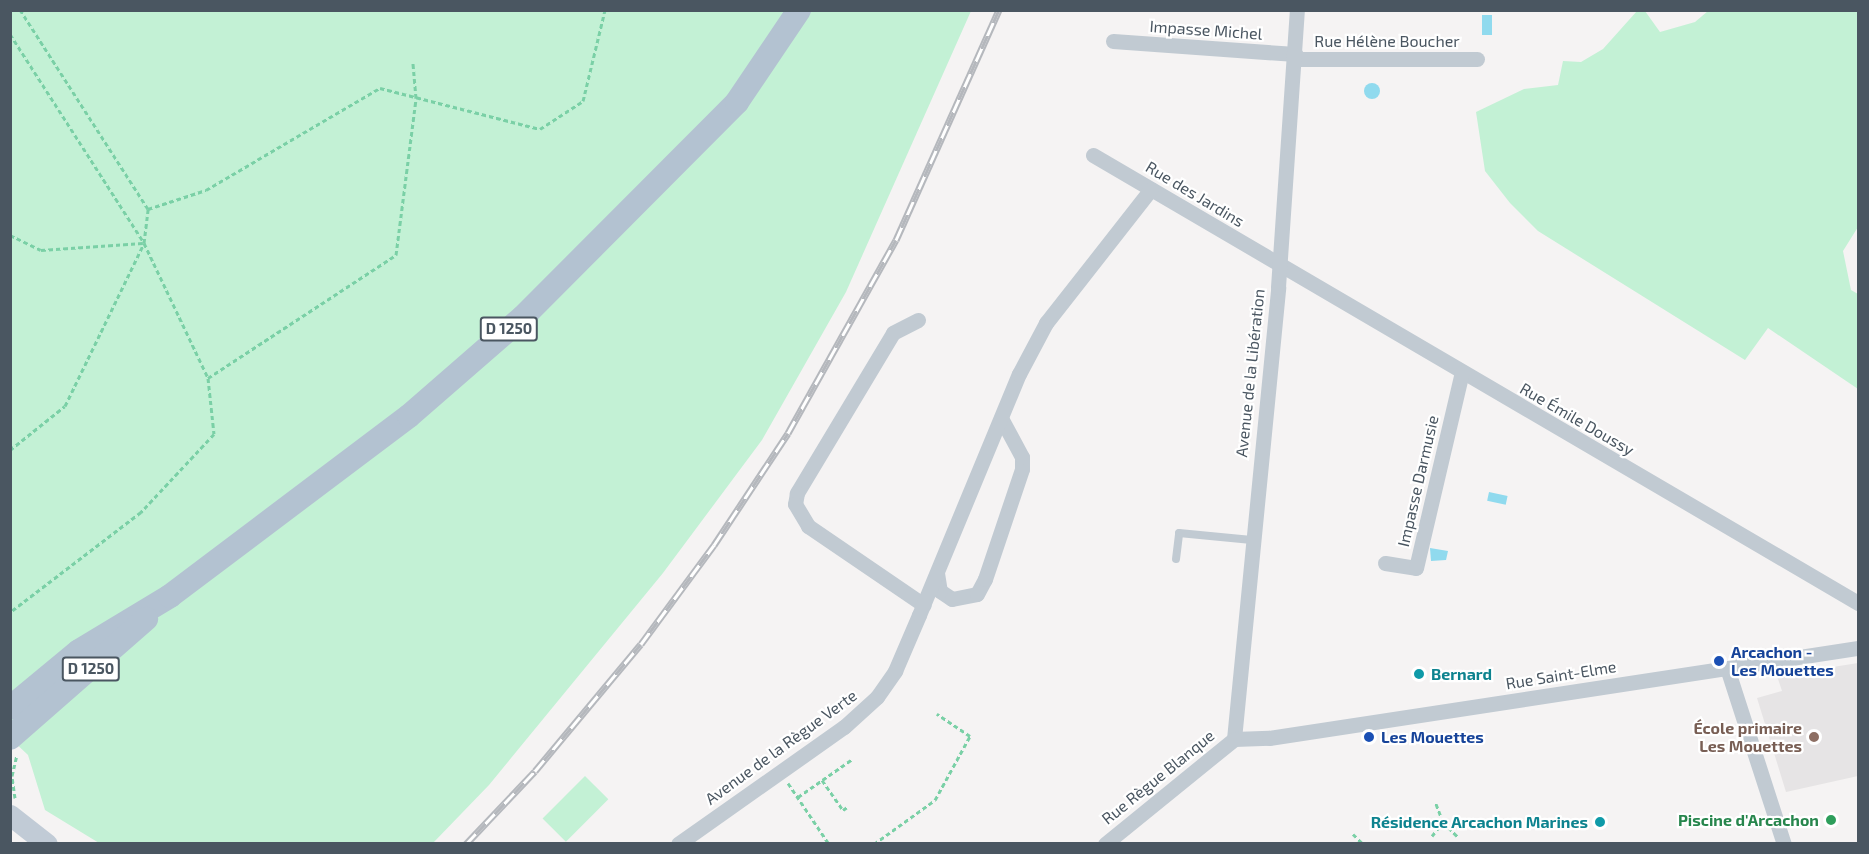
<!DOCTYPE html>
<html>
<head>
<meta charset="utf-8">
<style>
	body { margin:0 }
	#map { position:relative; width:1869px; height:854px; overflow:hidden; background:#f5f3f3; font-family:"Exo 2",sans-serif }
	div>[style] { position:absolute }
	.education>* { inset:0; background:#e6e4e5 }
	.green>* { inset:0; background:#c3f1d5; transform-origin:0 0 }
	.water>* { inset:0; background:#90daee; transform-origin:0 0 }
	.round { border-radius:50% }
	.path>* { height:3px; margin-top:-1.5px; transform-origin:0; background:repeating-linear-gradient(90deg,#7ad0a6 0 4.5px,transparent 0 7.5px) }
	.service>* { height:8px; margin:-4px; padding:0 4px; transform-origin:4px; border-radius:4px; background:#c1cad2 }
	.minor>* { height:15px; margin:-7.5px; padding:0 7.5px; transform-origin:7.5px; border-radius:7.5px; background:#c1cad2 }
	.secondary>* { height:21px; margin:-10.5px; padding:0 10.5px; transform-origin:10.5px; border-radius:10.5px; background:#c1cbd6 }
	.primary>* { height:24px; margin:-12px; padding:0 12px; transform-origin:12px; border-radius:12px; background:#b3c2d1 }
	.rail>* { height:7px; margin-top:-3.5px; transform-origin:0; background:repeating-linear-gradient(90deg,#fff 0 14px,#b5b8bd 0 28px); box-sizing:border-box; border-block:2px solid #b5b8bd }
	.dots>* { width:16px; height:16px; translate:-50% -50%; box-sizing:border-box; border:3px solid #fff; border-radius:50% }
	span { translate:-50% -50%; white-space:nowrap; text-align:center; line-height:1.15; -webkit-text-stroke:4.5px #fff; paint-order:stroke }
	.shield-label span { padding:2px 4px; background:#fff; border:2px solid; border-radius:4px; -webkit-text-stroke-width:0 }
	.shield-label { font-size:15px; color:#4a5661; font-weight:700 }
	.street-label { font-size:16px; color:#4a5661 }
	.transit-label { font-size:16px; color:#164399; font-weight:700 }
	.left { translate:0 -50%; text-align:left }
	.culture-label { font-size:16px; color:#0d838f; font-weight:700 }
	.right { translate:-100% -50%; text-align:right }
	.education-label { font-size:16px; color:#785e54; font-weight:700 }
	.leisure-label { font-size:16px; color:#27864d; font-weight:700 }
	.frame { position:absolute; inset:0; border:12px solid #4a5661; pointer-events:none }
</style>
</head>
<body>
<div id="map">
	<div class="education">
		<div style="clip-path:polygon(1858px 663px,1858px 776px,1786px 792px,1757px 698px,1782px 691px,1777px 676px)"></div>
	</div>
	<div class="green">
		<div style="clip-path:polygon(11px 11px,971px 11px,846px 292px,762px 440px,663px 573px,489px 785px,433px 843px,99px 843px,45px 810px,28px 755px,11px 739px)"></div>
		<div style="clip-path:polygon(1637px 11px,1645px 11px,1660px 32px,1695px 22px,1708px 11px,1858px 11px,1858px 227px,1843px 251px,1851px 290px,1858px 294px,1858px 389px,1768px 328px,1745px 360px,1538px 231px,1510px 203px,1485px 171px,1476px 112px,1524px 89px,1558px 85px,1563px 61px,1581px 62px,1603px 49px)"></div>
		<div style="left:585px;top:776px;width:33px;height:60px;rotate:45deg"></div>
	</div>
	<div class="water">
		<div style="left:1482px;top:15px;width:10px;height:20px"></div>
		<div class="round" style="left:1364px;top:83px;width:16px;height:16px"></div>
		<div style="left:1489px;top:492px;width:19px;height:9px;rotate:12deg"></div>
		<div style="clip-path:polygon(1430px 548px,1448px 551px,1446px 560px,1431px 561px)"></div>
	</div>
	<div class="path">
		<div style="left:10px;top:34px;width:248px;rotate:57.3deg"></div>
		<div style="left:144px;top:243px;width:149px;rotate:64.6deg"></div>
		<div style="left:208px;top:378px;width:56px;rotate:83.9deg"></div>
		<div style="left:214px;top:434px;width:107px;rotate:133.1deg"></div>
		<div style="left:141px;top:512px;width:165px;rotate:142.6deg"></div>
		<div style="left:148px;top:209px;width:61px;rotate:-18.1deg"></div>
		<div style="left:206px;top:190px;width:202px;rotate:-30.4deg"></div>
		<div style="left:380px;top:88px;width:165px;rotate:14.4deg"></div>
		<div style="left:540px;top:129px;width:51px;rotate:-33.1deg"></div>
		<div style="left:583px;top:101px;width:94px;rotate:-76.4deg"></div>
		<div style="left:10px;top:235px;width:34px;rotate:26deg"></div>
		<div style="left:41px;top:250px;width:102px;rotate:-3.9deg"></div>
		<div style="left:208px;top:378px;width:225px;rotate:-33.2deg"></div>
		<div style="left:396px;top:255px;width:158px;rotate:-82.7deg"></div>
		<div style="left:416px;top:98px;width:36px;rotate:-95deg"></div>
		<div style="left:10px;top:450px;width:70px;rotate:-38.7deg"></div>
		<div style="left:65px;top:406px;width:181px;rotate:-64.1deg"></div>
		<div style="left:144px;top:243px;width:34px;rotate:-83deg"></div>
		<div style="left:148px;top:209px;width:237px;rotate:-122.7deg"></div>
		<div style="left:822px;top:780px;width:37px;rotate:55deg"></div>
		<div style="left:843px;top:810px;width:7px;rotate:-34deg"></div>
		<div style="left:788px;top:783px;width:73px;rotate:56.1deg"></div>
		<div style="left:798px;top:797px;width:65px;rotate:-34.9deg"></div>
		<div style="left:15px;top:798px;width:22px;rotate:-98deg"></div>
		<div style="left:12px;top:776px;width:22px;rotate:-77deg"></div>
		<div style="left:1443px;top:822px;width:21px;rotate:45deg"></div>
		<div style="left:1353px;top:834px;width:14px;rotate:45deg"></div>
		<div style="left:1432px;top:836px;width:18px;rotate:-52deg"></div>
		<div style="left:1443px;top:822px;width:22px;rotate:-111deg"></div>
		<div style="left:874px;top:844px;width:75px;rotate:-35.8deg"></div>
		<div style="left:935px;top:800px;width:73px;rotate:-61.3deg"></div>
		<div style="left:970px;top:736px;width:40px;rotate:-146deg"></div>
	</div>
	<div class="service">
		<div style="left:1176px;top:559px;width:26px;rotate:-83deg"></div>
		<div style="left:1179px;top:533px;width:73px;rotate:5.5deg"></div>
	</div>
	<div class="minor">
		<div style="left:1113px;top:41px;width:183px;rotate:4.1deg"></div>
		<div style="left:1296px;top:59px;width:181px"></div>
		<div style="left:1093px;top:155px;width:887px;rotate:30.35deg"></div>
		<div style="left:918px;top:320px;width:28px;rotate:153deg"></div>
		<div style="left:893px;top:333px;width:187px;rotate:121deg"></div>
		<div style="left:797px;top:493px;width:11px;rotate:100deg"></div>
		<div style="left:795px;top:504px;width:26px;rotate:59deg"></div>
		<div style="left:808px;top:526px;width:140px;rotate:34.3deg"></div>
		<div style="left:1385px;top:563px;width:31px;rotate:9deg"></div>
		<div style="left:1416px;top:568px;width:201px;rotate:-76.8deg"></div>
		<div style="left:937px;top:573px;width:18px;rotate:81deg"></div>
		<div style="left:940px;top:591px;width:14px;rotate:34deg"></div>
		<div style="left:952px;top:599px;width:25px;rotate:-11deg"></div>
		<div style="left:977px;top:594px;width:17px;rotate:-62deg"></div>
		<div style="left:985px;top:579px;width:116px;rotate:-71.4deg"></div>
		<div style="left:1022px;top:469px;width:12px;rotate:-90deg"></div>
		<div style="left:1022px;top:457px;width:44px;rotate:-118.3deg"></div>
		<div style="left:1727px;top:668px;width:185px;rotate:72.1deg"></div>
		<div style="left:1234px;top:739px;width:454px;rotate:-84.4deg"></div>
		<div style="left:1278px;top:287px;width:278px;rotate:-86.1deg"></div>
		<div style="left:1234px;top:739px;width:35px;rotate:-2deg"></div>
		<div style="left:1269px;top:738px;width:596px;rotate:-8.69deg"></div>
		<div style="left:678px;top:844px;width:203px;rotate:-35.2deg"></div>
		<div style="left:844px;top:727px;width:45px;rotate:-42.3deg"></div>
		<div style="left:877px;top:697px;width:32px;rotate:-55deg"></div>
		<div style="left:895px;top:671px;width:61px;rotate:-66.8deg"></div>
		<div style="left:919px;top:615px;width:261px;rotate:-67.5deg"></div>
		<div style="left:1019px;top:374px;width:58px;rotate:-62.1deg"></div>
		<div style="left:1046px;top:323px;width:170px;rotate:-51.9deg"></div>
		<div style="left:1105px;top:844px;width:166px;rotate:-39.1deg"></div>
	</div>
	<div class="secondary">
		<div style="left:10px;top:815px;width:47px;rotate:38.1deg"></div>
	</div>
	<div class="primary">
		<div style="left:10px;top:708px;width:89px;rotate:-39.6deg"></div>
		<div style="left:79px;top:651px;width:106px;rotate:-31.1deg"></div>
		<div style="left:170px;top:596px;width:299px;rotate:-37deg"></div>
		<div style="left:409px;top:416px;width:151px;rotate:-41deg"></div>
		<div style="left:523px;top:317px;width:303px;rotate:-45.1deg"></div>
		<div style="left:737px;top:102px;width:111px;rotate:-56deg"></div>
		<div style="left:10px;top:738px;width:181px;rotate:-41.2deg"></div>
	</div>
	<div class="rail">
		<div style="left:466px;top:844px;width:100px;rotate:-46.6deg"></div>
		<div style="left:535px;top:771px;width:165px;rotate:-50.2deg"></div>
		<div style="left:641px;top:644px;width:123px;rotate:-53.6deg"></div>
		<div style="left:714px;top:545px;width:134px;rotate:-56.5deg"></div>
		<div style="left:788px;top:433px;width:221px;rotate:-60.8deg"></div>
		<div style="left:896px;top:240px;width:252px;rotate:-65.9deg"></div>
	</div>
	<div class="dots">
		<div style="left:1719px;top:661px;background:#1a4fb4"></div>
		<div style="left:1419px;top:674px;background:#0f9aa8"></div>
		<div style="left:1369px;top:737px;background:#1a4fb4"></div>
		<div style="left:1814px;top:737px;background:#8d6e63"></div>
		<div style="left:1831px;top:820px;background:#2e9e5b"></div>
		<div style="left:1600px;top:822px;background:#0f9aa8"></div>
	</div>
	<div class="shield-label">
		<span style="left:509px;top:329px">D 1250</span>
		<span style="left:91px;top:669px">D 1250</span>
	</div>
	<div class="street-label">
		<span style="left:1206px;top:30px;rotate:4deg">Impasse Michel</span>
		<span style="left:1387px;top:41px">Rue Hélène Boucher</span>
		<span style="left:1195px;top:194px;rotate:31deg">Rue des Jardins</span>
		<span style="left:1250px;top:373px;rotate:-84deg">Avenue de la Libération</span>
		<span style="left:1577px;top:419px;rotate:30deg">Rue Émile Doussy</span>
		<span style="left:1418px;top:481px;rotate:-77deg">Impasse Darmusie</span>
		<span style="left:1561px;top:675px;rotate:-9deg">Rue Saint-Elme</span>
		<span style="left:781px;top:747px;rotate:-36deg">Avenue de la Règue Verte</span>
		<span style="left:1158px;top:777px;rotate:-39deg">Rue Règue Blanque</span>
	</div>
	<div class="transit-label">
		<span class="left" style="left:1731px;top:661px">Arcachon -<br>Les Mouettes</span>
		<span class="left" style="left:1381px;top:737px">Les Mouettes</span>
	</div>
	<div class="culture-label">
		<span class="left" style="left:1431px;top:674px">Bernard</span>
		<span class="right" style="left:1588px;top:822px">Résidence Arcachon Marines</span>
	</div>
	<div class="education-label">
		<span class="right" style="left:1802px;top:737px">École primaire<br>Les Mouettes</span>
	</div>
	<div class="leisure-label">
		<span class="right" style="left:1819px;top:820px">Piscine d'Arcachon</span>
	</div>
	<div class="frame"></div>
</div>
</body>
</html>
